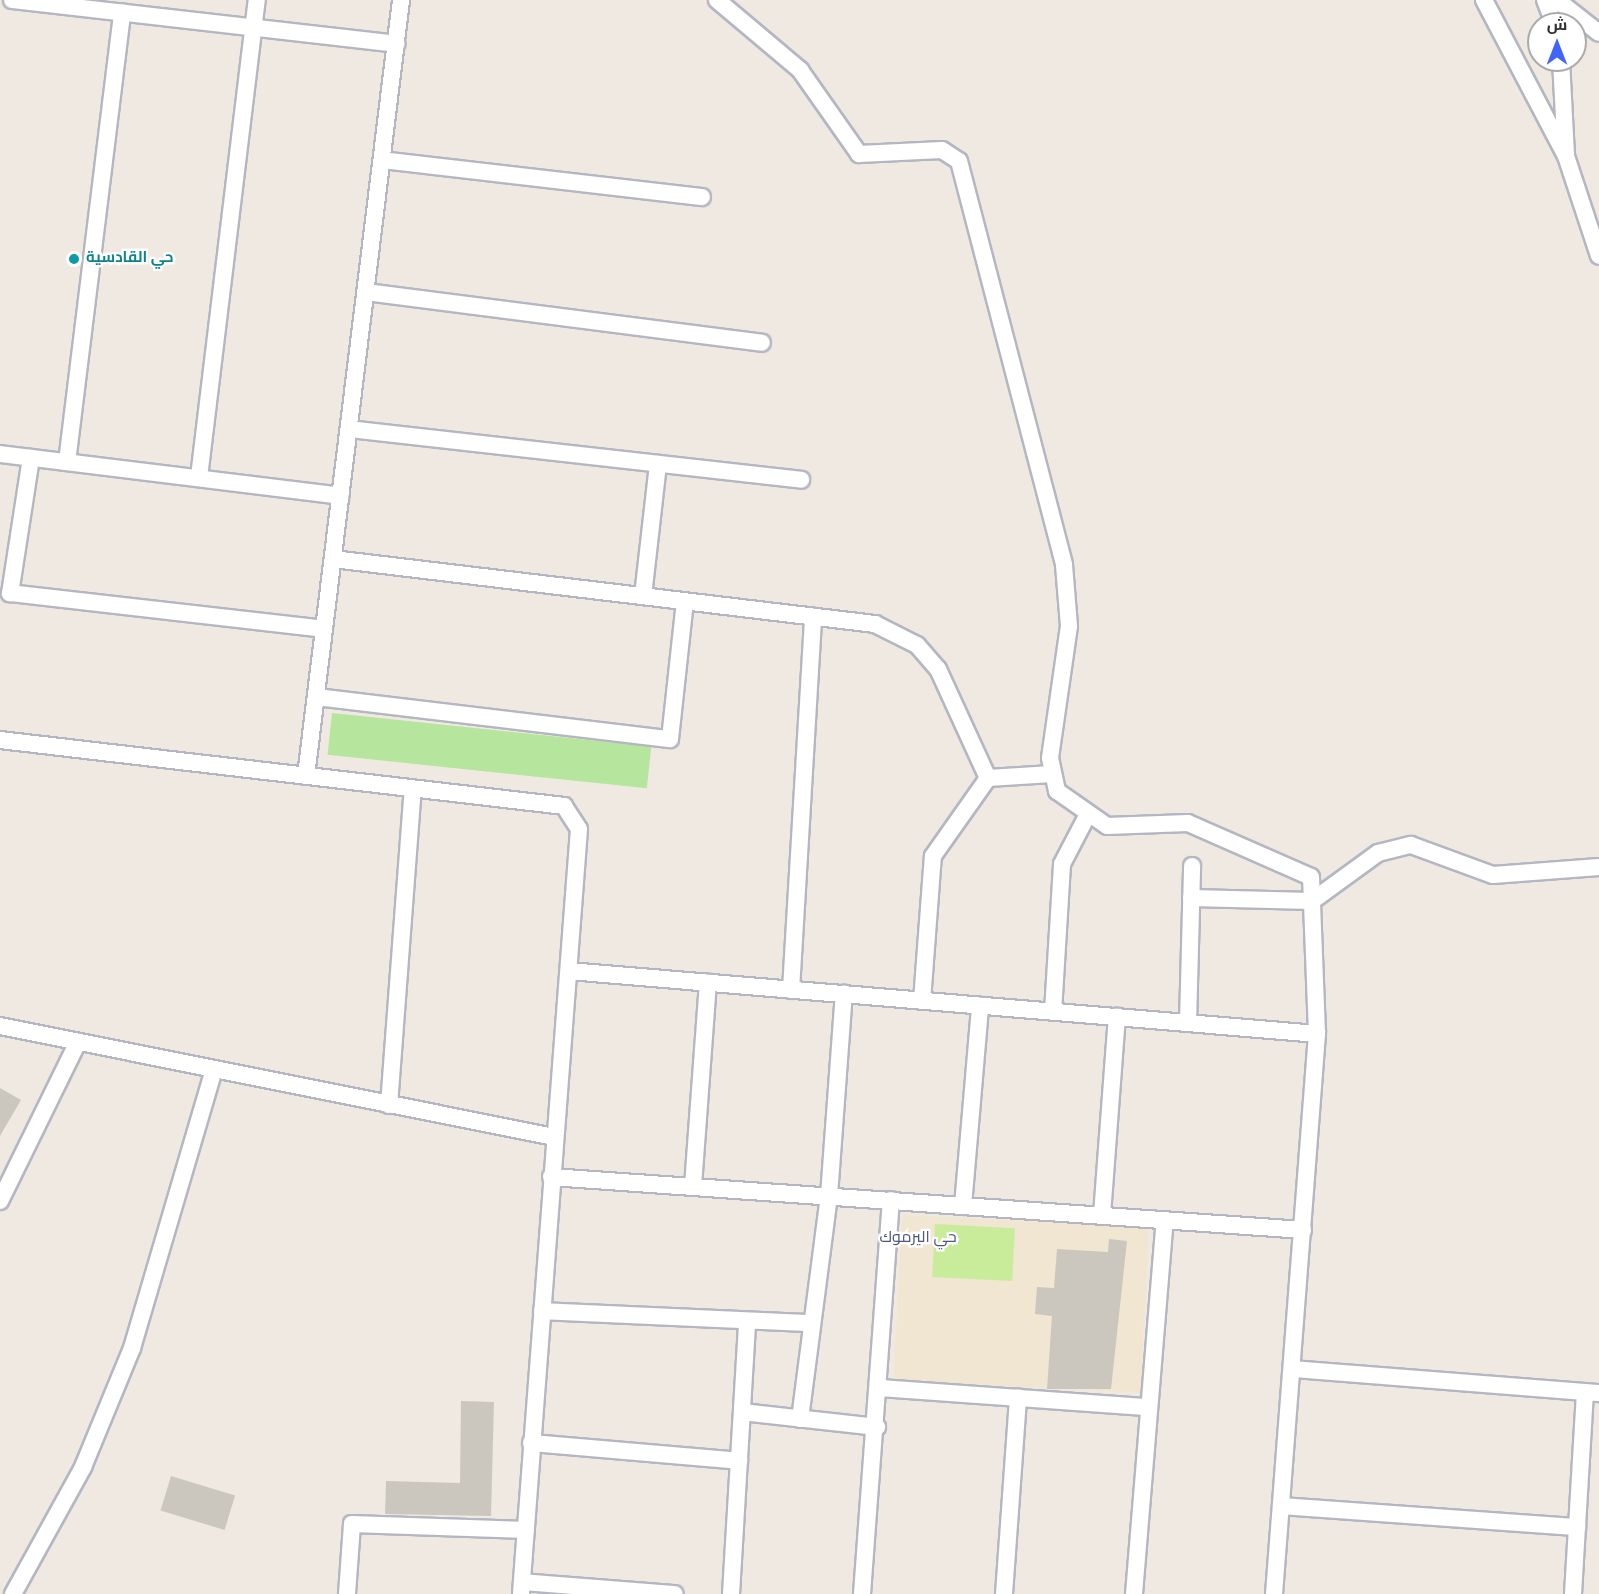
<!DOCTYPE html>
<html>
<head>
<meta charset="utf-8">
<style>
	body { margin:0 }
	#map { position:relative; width:1599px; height:1594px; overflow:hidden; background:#efe9e1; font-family:Overpass,Cairo,sans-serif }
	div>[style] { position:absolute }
	.education>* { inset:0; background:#f0e6d1; transform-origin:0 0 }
	.green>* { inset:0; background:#b6e59e; transform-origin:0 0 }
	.pitch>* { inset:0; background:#c9ec9a; transform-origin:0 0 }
	.building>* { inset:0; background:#cbc7bf; transform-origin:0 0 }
	.roads { filter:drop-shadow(2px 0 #b4b7c1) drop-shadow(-2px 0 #b4b7c1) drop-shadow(0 2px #b4b7c1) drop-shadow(0 -2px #b4b7c1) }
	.minor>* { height:16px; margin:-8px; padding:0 8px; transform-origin:8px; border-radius:8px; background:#fff }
	.dots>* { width:16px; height:16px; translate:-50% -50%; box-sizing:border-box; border:3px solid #fff; border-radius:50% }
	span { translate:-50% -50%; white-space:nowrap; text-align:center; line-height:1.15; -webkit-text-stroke:4.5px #fff; paint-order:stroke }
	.culture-label { font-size:15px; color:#0d838f; font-weight:700 }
	.left { translate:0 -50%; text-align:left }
	.neighbourhood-label { font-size:16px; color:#4d5680 }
	.north { position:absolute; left:1527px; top:12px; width:60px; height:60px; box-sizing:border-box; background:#fff; border:2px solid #ababab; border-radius:50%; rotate:0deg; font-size:16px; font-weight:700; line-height:24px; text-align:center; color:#2e2e2e }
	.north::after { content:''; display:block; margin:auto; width:21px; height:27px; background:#4264fb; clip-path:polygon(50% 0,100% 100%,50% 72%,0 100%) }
</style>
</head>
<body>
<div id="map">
	<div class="education">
		<div style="left:902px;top:1215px;width:247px;height:165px;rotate:3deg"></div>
	</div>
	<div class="green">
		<div style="left:332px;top:713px;width:321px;height:42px;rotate:6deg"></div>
	</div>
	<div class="pitch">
		<div style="left:935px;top:1224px;width:80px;height:53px;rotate:3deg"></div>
	</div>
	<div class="building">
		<div style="clip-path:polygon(0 1088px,21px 1100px,0 1136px)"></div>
		<div style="clip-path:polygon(1109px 1239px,1127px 1241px,1111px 1389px,1047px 1389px,1052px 1316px,1035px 1314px,1037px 1287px,1054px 1288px,1057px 1249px,1108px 1252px)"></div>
		<div style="clip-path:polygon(461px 1401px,494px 1402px,491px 1516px,385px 1514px,386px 1481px,460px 1483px)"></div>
		<div style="left:171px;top:1476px;width:67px;height:36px;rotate:17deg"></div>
	</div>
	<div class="roads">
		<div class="minor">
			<div style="left:12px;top:0;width:387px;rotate:6.5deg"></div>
			<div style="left:717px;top:0;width:109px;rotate:40.1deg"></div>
			<div style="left:800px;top:70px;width:103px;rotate:54.9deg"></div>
			<div style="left:859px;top:154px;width:83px;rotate:-2.8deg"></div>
			<div style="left:942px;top:150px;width:20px;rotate:33deg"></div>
			<div style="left:959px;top:161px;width:417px;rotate:75.4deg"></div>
			<div style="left:1064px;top:565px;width:61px;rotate:85.3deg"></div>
			<div style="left:1069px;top:626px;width:133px;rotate:98.2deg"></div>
			<div style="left:1050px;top:758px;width:34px;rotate:78deg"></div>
			<div style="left:1057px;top:791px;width:61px;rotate:35deg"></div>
			<div style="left:1107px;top:826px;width:81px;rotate:-2.1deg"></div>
			<div style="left:1188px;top:823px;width:134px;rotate:23.7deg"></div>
			<div style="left:1311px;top:877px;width:157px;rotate:87.8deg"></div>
			<div style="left:1317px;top:1034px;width:562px;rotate:94.39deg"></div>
			<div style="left:1484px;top:0;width:176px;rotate:62.3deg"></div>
			<div style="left:1566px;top:156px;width:105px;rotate:71.7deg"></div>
			<div style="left:1545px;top:0;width:26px;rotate:69deg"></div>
			<div style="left:1557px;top:0;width:53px;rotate:38.2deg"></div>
			<div style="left:1561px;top:60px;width:95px;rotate:87deg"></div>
			<div style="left:382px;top:160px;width:322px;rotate:6.6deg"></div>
			<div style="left:366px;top:292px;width:399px;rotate:7.3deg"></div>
			<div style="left:349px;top:429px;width:455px;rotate:6.4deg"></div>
			<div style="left:0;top:454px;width:343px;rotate:7deg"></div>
			<div style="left:31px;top:458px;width:137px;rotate:98.8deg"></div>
			<div style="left:10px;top:593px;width:316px;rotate:6.5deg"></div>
			<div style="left:67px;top:462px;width:453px;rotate:-83deg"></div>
			<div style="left:199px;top:477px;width:481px;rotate:-83.1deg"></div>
			<div style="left:333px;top:559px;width:546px;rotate:6.84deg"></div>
			<div style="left:875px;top:624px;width:47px;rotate:26.6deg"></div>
			<div style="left:917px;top:645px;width:32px;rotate:49deg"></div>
			<div style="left:938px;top:669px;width:120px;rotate:65.4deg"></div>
			<div style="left:643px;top:596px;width:133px;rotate:-83.5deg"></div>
			<div style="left:316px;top:697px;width:356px;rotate:6.8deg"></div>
			<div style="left:670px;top:739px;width:138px;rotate:-83.8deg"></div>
			<div style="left:0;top:740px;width:568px;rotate:6.67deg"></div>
			<div style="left:564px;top:806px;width:27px;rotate:57deg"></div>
			<div style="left:579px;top:829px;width:767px;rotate:94.34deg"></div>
			<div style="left:306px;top:776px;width:782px;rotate:-83.02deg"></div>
			<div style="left:1191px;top:898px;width:121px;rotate:1.4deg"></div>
			<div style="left:1312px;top:901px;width:82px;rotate:-36deg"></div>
			<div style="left:1378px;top:853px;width:34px;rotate:-14deg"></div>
			<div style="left:1411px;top:845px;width:87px;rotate:20.1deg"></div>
			<div style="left:1493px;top:875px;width:106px;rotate:-4.3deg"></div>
			<div style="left:569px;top:971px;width:751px;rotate:4.81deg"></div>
			<div style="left:791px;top:990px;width:374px;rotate:-86.6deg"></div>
			<div style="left:922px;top:1001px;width:145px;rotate:-85.7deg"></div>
			<div style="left:933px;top:856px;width:95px;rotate:-54.8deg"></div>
			<div style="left:988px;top:778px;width:64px;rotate:-3.6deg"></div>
			<div style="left:1053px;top:1012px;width:148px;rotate:-86.5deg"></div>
			<div style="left:1062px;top:864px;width:56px;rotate:-62.5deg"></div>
			<div style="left:1188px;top:1023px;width:157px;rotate:-88.5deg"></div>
			<div style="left:0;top:1026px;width:565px;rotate:11.33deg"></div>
			<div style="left:389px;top:1105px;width:317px;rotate:-85.7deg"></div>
			<div style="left:551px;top:1177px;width:754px;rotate:4.03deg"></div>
			<div style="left:693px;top:1186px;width:204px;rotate:-85.8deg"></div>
			<div style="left:0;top:1201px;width:177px;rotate:-63.9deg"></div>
			<div style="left:963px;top:1206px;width:201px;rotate:-85.1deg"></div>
			<div style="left:1102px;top:1215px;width:199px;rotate:-85.7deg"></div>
			<div style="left:542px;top:1311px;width:268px;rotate:2.6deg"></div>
			<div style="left:1293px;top:1369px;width:307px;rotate:4.5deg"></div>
			<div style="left:880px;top:1388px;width:269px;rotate:4.1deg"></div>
			<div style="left:742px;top:1412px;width:136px;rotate:6.3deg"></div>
			<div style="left:800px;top:1419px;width:225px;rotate:-82.6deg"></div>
			<div style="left:829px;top:1196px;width:203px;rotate:-85.8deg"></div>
			<div style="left:531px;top:1443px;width:209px;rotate:4.9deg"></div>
			<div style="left:1282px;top:1506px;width:296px;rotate:4.1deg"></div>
			<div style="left:522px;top:1582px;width:153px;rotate:4.5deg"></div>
			<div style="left:13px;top:1594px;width:145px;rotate:-61.1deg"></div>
			<div style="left:83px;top:1467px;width:129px;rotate:-67.6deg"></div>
			<div style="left:132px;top:1348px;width:290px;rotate:-73.6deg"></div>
			<div style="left:347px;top:1594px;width:70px;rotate:-85.9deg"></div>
			<div style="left:352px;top:1524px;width:174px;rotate:2deg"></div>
			<div style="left:731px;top:1594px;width:273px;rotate:-86.6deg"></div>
			<div style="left:862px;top:1594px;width:395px;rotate:-85.8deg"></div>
			<div style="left:1004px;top:1594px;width:197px;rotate:-85.9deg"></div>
			<div style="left:1134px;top:1594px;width:375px;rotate:-85.3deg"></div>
			<div style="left:1573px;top:1594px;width:202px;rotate:-86.6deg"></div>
		</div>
	</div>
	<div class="dots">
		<div style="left:74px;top:259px;background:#0f9aa8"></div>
	</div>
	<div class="culture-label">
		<span class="left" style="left:86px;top:259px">حي القادسية</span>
	</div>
	<div class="neighbourhood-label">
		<span style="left:918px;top:1238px">حي اليرموك</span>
	</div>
	<div class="north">ش</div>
</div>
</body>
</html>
